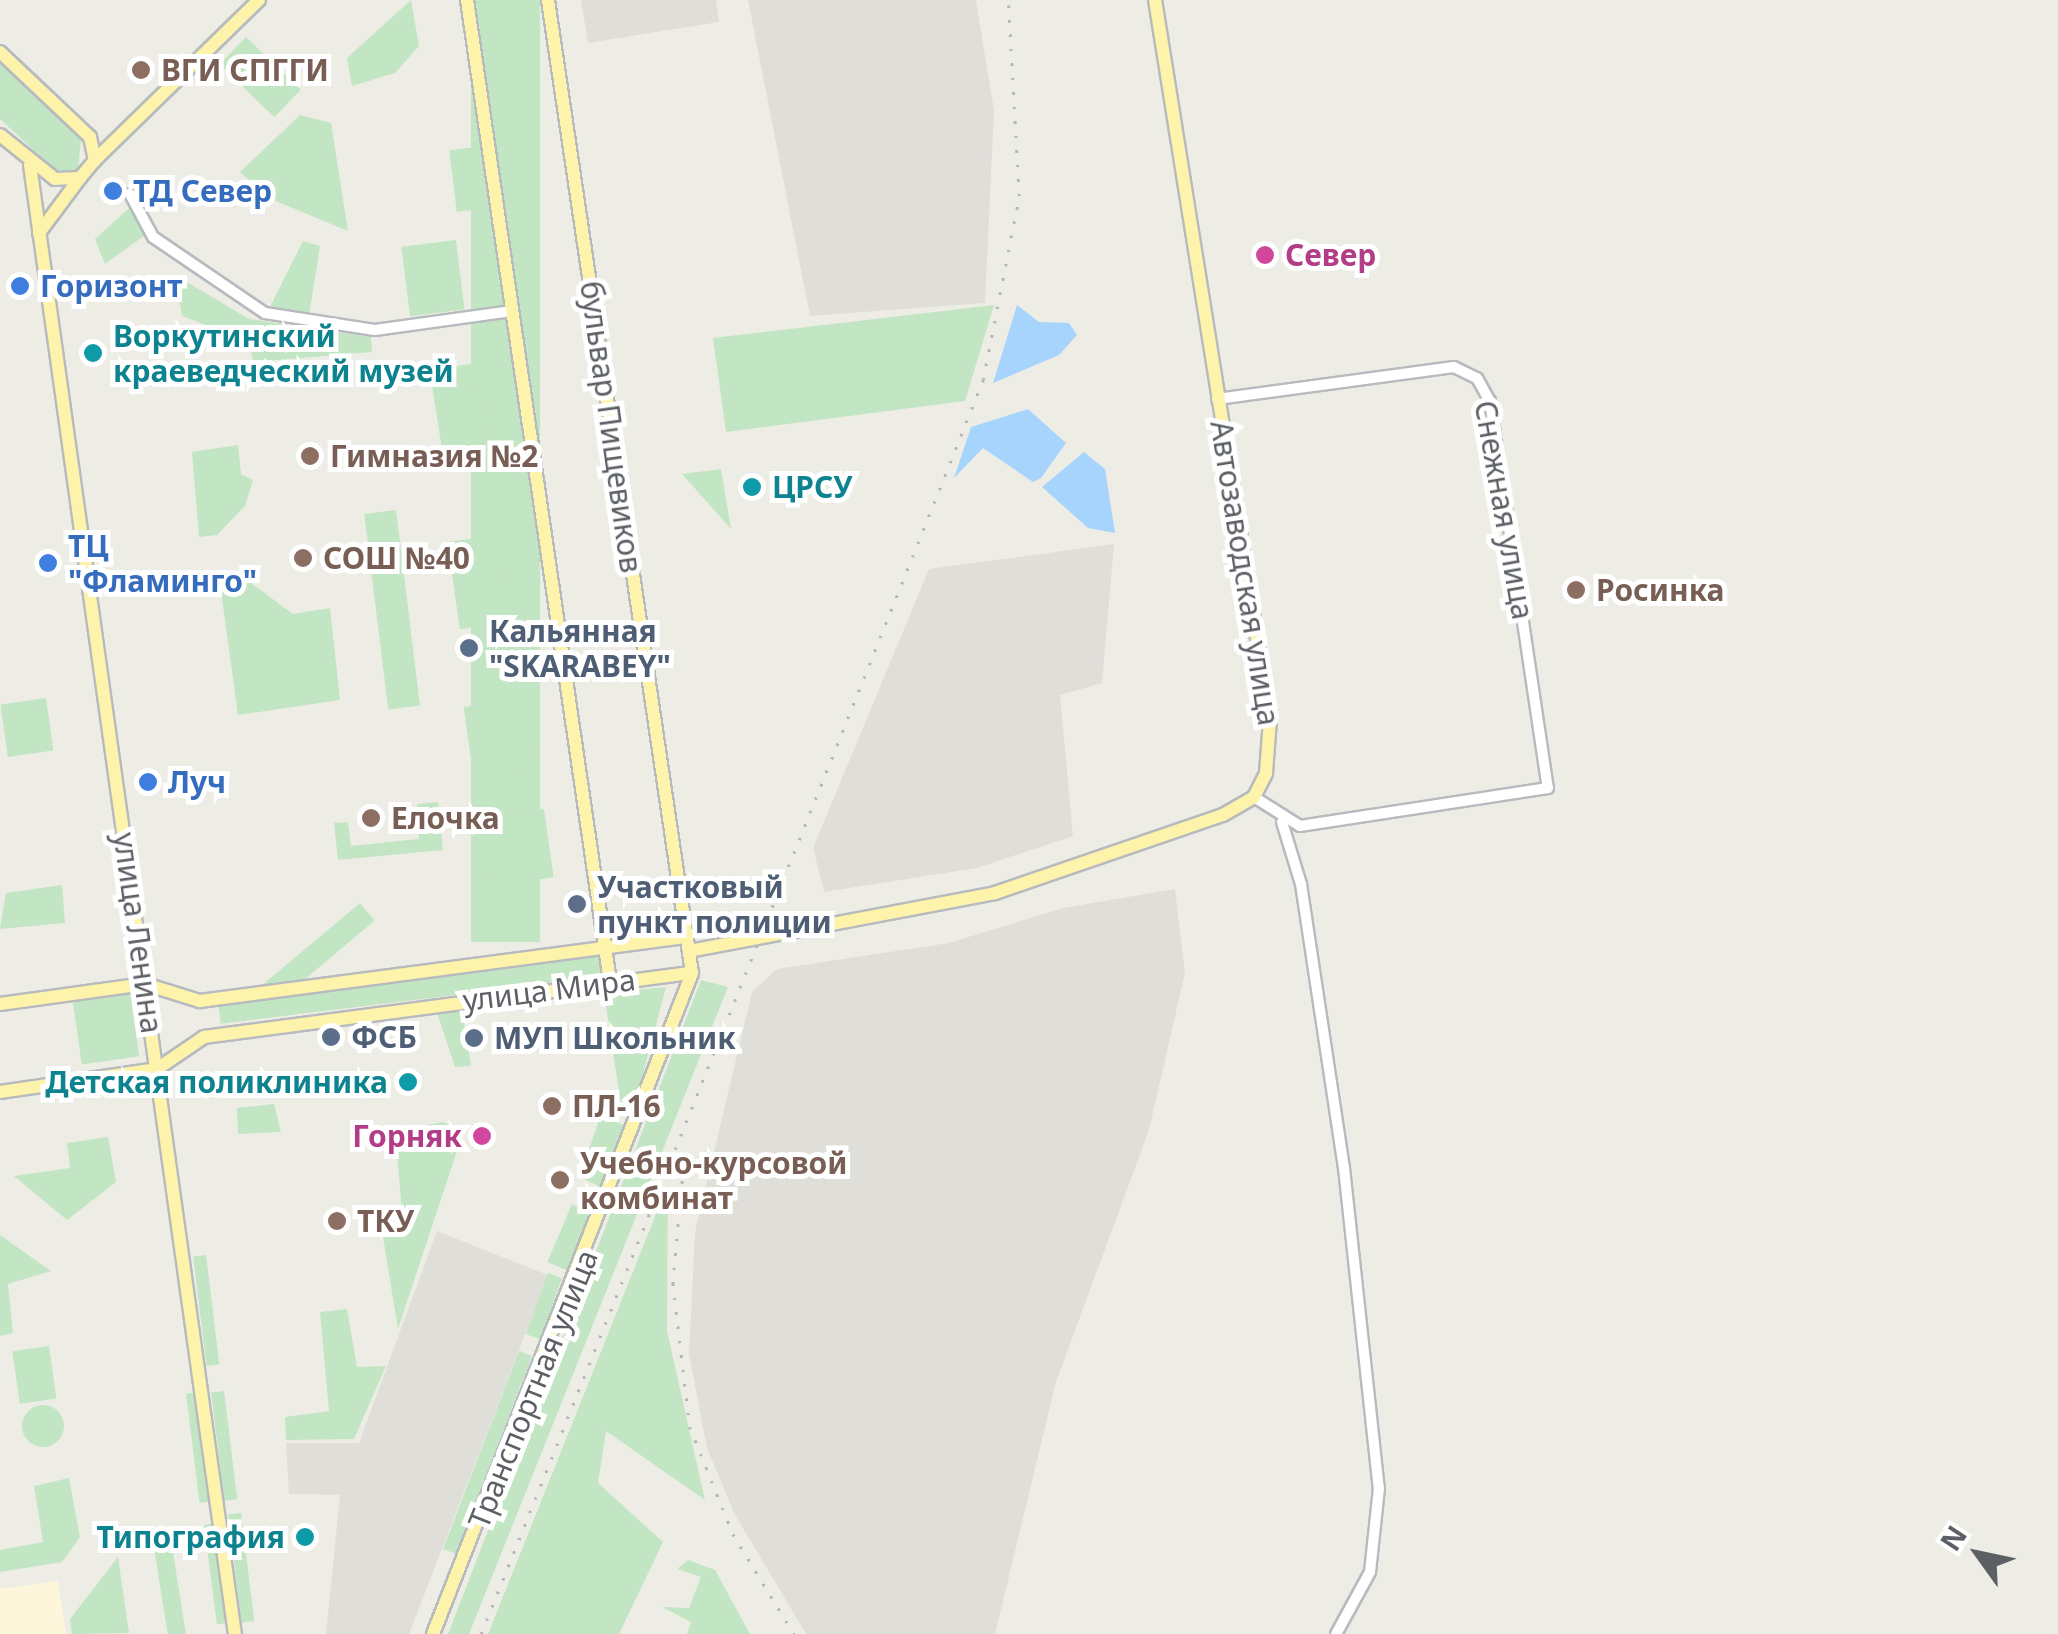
<!DOCTYPE html>
<html>
<head>
<meta charset="utf-8">
<style>
	body { margin:0 }
	#map { position:relative; width:2058px; height:1634px; overflow:hidden; background:#eeede5; font-family:"Noto Sans",sans-serif }
	div>[style] { position:absolute }
	.commercial>* { inset:0; background:#fdf6db }
	.industrial>* { inset:0; background:#e0ded9 }
	.green>* { inset:0; background:#c2e5c3; transform-origin:0 0 }
	.round { border-radius:50% }
	.water>* { inset:0; background:#a6d4fd }
	.roads { filter:drop-shadow(2px 0 #b7babe) drop-shadow(-2px 0 #b7babe) drop-shadow(0 2px #b7babe) drop-shadow(0 -2px #b7babe) }
	.minor>* { height:10px; margin:-5px; padding:0 5px; transform-origin:5px; border-radius:5px; background:#fff }
	.major>* { height:12px; margin:-6px; padding:0 6px; transform-origin:6px; border-radius:6px; background:#fdf3ab }
	.rail>* { height:2.5px; margin-top:-1.25px; transform-origin:0; background:repeating-linear-gradient(90deg,#b5b6b6 0 2.5px,transparent 0 14.5px) }
	.dots>* { width:28px; height:28px; translate:-50% -50%; box-sizing:border-box; border:5px solid #fff; border-radius:50% }
	span { translate:-50% -50%; white-space:nowrap; text-align:center; line-height:1.15; -webkit-text-stroke:10px #fff; paint-order:stroke }
	.education-label { font-size:30px; color:#785e54; font-weight:700 }
	.left { translate:0 -50%; text-align:left }
	.shop-label { font-size:30px; color:#366cbe; font-weight:700 }
	.hotel-label { font-size:30px; color:#b23c85; font-weight:700 }
	.right { translate:-100% -50%; text-align:right }
	.culture-label { font-size:30px; color:#0d838f; font-weight:700 }
	.street-label { font-size:30px; color:#5c6065 }
	.service-label { font-size:30px; color:#4e5e75; font-weight:700 }
	.north { position:absolute; left:1928px; top:1504px; width:100px; height:100px; -webkit-text-stroke:8px #fff; paint-order:stroke; rotate:303deg; font-size:28px; font-weight:700; line-height:40px; text-align:center; color:#5c6065 }
	.north::after { content:''; display:block; margin:auto; width:35px; height:45px; background:#5c6065; clip-path:polygon(50% 0,100% 100%,50% 72%,0 100%) }
</style>
</head>
<body>
<div id="map">
	<div class="commercial">
		<div style="clip-path:polygon(58px 1581px,66px 1634px,0 1634px,0 1589px)"></div>
	</div>
	<div class="industrial">
		<div style="clip-path:polygon(581px 0,716px 0,719px 22px,588px 43px)"></div>
		<div style="clip-path:polygon(748px 0,976px 0,994px 111px,985px 303px,810px 316px)"></div>
		<div style="clip-path:polygon(1114px 544px,1102px 683px,1060px 695px,1073px 836px,977px 868px,824px 892px,813px 848px,929px 569px)"></div>
		<div style="clip-path:polygon(1175px 889px,1185px 973px,1149px 1130px,1056px 1382px,995px 1634px,806px 1634px,734px 1513px,707px 1448px,689px 1354px,695px 1232px,752px 992px,777px 969px,949px 943px,1063px 908px)"></div>
		<div style="clip-path:polygon(437px 1231px,548px 1275px,409px 1634px,326px 1634px,340px 1495px,289px 1494px,286px 1443px,359px 1443px)"></div>
	</div>
	<div class="green">
		<div style="clip-path:polygon(411px 0,419px 46px,395px 73px,352px 86px,347px 58px)"></div>
		<div style="left:471px;top:0;width:69px;height:942px"></div>
		<div style="left:246px;top:37px;width:76px;height:38px;rotate:44deg"></div>
		<div style="clip-path:polygon(0 63px,81px 140px,78px 171px,55px 170px,0 119px)"></div>
		<div style="clip-path:polygon(300px 115px,331px 123px,348px 231px,271px 199px,240px 172px)"></div>
		<div style="left:476px;top:147px;width:62px;height:27px;rotate:83deg"></div>
		<div style="clip-path:polygon(129px 208px,145px 235px,105px 264px,95px 239px)"></div>
		<div style="left:456px;top:240px;width:70px;height:55px;rotate:83deg"></div>
		<div style="clip-path:polygon(303px 241px,320px 246px,309px 316px,269px 309px)"></div>
		<div style="clip-path:polygon(175px 275px,249px 319px,371px 337px,372px 352px,253px 362px,250px 342px,182px 316px)"></div>
		<div style="clip-path:polygon(994px 305px,965px 401px,726px 432px,713px 338px)"></div>
		<div style="left:476px;top:363px;width:98px;height:47px;rotate:81deg"></div>
		<div style="clip-path:polygon(238px 445px,241px 474px,253px 480px,245px 506px,217px 535px,199px 537px,192px 452px)"></div>
		<div style="clip-path:polygon(721px 469px,731px 529px,682px 474px)"></div>
		<div style="left:396px;top:510px;width:197px;height:32px;rotate:83deg"></div>
		<div style="left:505px;top:534px;width:88px;height:58px;rotate:82deg"></div>
		<div style="clip-path:polygon(251px 583px,293px 614px,330px 608px,340px 700px,238px 715px,220px 584px)"></div>
		<div style="left:46px;top:698px;width:53px;height:46px;rotate:82deg"></div>
		<div style="left:528px;top:698px;width:73px;height:65px;rotate:82deg"></div>
		<div style="clip-path:polygon(438px 802px,443px 850px,338px 860px,334px 823px,348px 822px,351px 846px,419px 839px,417px 804px)"></div>
		<div style="left:544px;top:809px;width:69px;height:59px;rotate:82deg"></div>
		<div style="clip-path:polygon(62px 885px,65px 923px,0 929px,6px 893px)"></div>
		<div style="left:360px;top:903px;width:23px;height:129px;rotate:50deg"></div>
		<div style="left:600px;top:954px;width:23px;height:385px;rotate:83deg"></div>
		<div style="clip-path:polygon(701px 980px,728px 987px,469px 1634px,448px 1634px)"></div>
		<div style="clip-path:polygon(666px 987px,635px 1104px,621px 1104px,604px 993px)"></div>
		<div style="left:130px;top:991px;width:66px;height:58px;rotate:82deg"></div>
		<div style="clip-path:polygon(462px 1009px,471px 1066px,455px 1067px,437px 1013px)"></div>
		<div style="clip-path:polygon(274px 1104px,281px 1132px,238px 1134px,237px 1108px)"></div>
		<div style="clip-path:polygon(601px 1115px,629px 1128px,603px 1188px,579px 1177px)"></div>
		<div style="clip-path:polygon(443px 1122px,464px 1130px,398px 1329px,383px 1237px,404px 1234px,395px 1132px)"></div>
		<div style="clip-path:polygon(108px 1137px,116px 1182px,67px 1220px,14px 1176px,70px 1168px,67px 1143px)"></div>
		<div style="clip-path:polygon(668px 1184px,667px 1331px,705px 1500px,606px 1431px,598px 1483px,663px 1542px,619px 1634px,488px 1634px)"></div>
		<div style="left:572px;top:1204px;width:23px;height:63px;rotate:23deg"></div>
		<div style="clip-path:polygon(0 1235px,51px 1271px,8px 1284px,13px 1333px,0 1336px)"></div>
		<div style="left:206px;top:1255px;width:110px;height:13px;rotate:83deg"></div>
		<div style="left:548px;top:1273px;width:15px;height:65px;rotate:20deg"></div>
		<div style="clip-path:polygon(347px 1309px,357px 1367px,386px 1366px,354px 1439px,286px 1440px,285px 1417px,329px 1411px,320px 1312px)"></div>
		<div style="left:49px;top:1346px;width:53px;height:37px;rotate:82deg"></div>
		<div style="left:519px;top:1351px;width:14px;height:212px;rotate:21deg"></div>
		<div style="left:224px;top:1391px;width:109px;height:13px;rotate:83deg"></div>
		<div style="left:199px;top:1392px;width:110px;height:13px;rotate:83deg"></div>
		<div class="round" style="left:22px;top:1405px;width:42px;height:42px"></div>
		<div style="clip-path:polygon(69px 1478px,80px 1537px,62px 1562px,0 1572px,0 1550px,43px 1542px,34px 1486px)"></div>
		<div style="left:241px;top:1513px;width:109px;height:13px;rotate:83deg"></div>
		<div style="clip-path:polygon(215px 1523px,230px 1623px,217px 1624px,204px 1525px)"></div>
		<div style="left:171px;top:1540px;width:95px;height:18px;rotate:81deg"></div>
		<div style="clip-path:polygon(118px 1557px,129px 1633px,72px 1634px,70px 1619px)"></div>
		<div style="clip-path:polygon(688px 1560px,715px 1570px,750px 1634px,687px 1634px,691px 1622px,662px 1607px,689px 1608px,701px 1577px,677px 1569px)"></div>
	</div>
	<div class="water">
		<div style="clip-path:polygon(1017px 305px,1039px 322px,1069px 323px,1077px 335px,1059px 355px,993px 383px)"></div>
		<div style="clip-path:polygon(1028px 409px,1066px 443px,1041px 478px,1033px 482px,983px 448px,954px 478px,971px 427px)"></div>
		<div style="clip-path:polygon(1084px 452px,1105px 469px,1115px 533px,1088px 528px,1042px 487px)"></div>
	</div>
	<div class="roads">
		<div class="minor">
			<div style="left:130px;top:194px;width:49px;rotate:61.9deg"></div>
			<div style="left:153px;top:237px;width:135px;rotate:34.2deg"></div>
			<div style="left:265px;top:313px;width:111px;rotate:8.8deg"></div>
			<div style="left:375px;top:330px;width:138px;rotate:-7.9deg"></div>
			<div style="left:1217px;top:399px;width:239px;rotate:-7.7deg"></div>
			<div style="left:1454px;top:367px;width:25px;rotate:26deg"></div>
			<div style="left:1477px;top:378px;width:26px;rotate:61deg"></div>
			<div style="left:1490px;top:401px;width:391px;rotate:81.5deg"></div>
			<div style="left:1548px;top:788px;width:251px;rotate:171.3deg"></div>
			<div style="left:1300px;top:826px;width:54px;rotate:-147.8deg"></div>
			<div style="left:1282px;top:822px;width:65px;rotate:73deg"></div>
			<div style="left:1301px;top:884px;width:287px;rotate:81.4deg"></div>
			<div style="left:1344px;top:1168px;width:322px;rotate:83.8deg"></div>
			<div style="left:1379px;top:1488px;width:84px;rotate:96.1deg"></div>
			<div style="left:1370px;top:1572px;width:71px;rotate:118.7deg"></div>
		</div>
		<div class="major">
			<div style="left:467px;top:0;width:991px;rotate:81.71deg"></div>
			<div style="left:0;top:52px;width:124px;rotate:43.4deg"></div>
			<div style="left:90px;top:137px;width:24px;rotate:78deg"></div>
			<div style="left:95px;top:160px;width:23px;rotate:130deg"></div>
			<div style="left:80px;top:178px;width:25px;rotate:178deg"></div>
			<div style="left:55px;top:179px;width:70px;rotate:-141.3deg"></div>
			<div style="left:95px;top:160px;width:229px;rotate:-44.3deg"></div>
			<div style="left:30px;top:165px;width:1483px;rotate:82.06deg"></div>
			<div style="left:39px;top:233px;width:69px;rotate:-53.3deg"></div>
			<div style="left:689px;top:951px;width:311px;rotate:-10.7deg"></div>
			<div style="left:995px;top:893px;width:241px;rotate:-18.9deg"></div>
			<div style="left:1223px;top:815px;width:36px;rotate:-30deg"></div>
			<div style="left:1254px;top:797px;width:27px;rotate:-63deg"></div>
			<div style="left:1266px;top:773px;width:53px;rotate:-85.7deg"></div>
			<div style="left:1270px;top:720px;width:729px;rotate:-99.07deg"></div>
			<div style="left:0;top:1004px;width:146px;rotate:-7.9deg"></div>
			<div style="left:145px;top:984px;width:58px;rotate:17.2deg"></div>
			<div style="left:200px;top:1001px;width:491px;rotate:-7.5deg"></div>
			<div style="left:0;top:1092px;width:159px;rotate:-8.3deg"></div>
			<div style="left:157px;top:1069px;width:57px;rotate:-34.2deg"></div>
			<div style="left:204px;top:1037px;width:492px;rotate:-7.5deg"></div>
			<div style="left:433px;top:1634px;width:710px;rotate:-68.6deg"></div>
			<div style="left:692px;top:973px;width:984px;rotate:-98.42deg"></div>
		</div>
	</div>
	<div class="rail">
		<div style="left:685px;top:1152px;width:132px;rotate:95.2deg"></div>
		<div style="left:673px;top:1283px;width:145px;rotate:83.3deg"></div>
		<div style="left:690px;top:1427px;width:115px;rotate:68.1deg"></div>
		<div style="left:733px;top:1534px;width:117px;rotate:58.6deg"></div>
		<div style="left:481px;top:1634px;width:1351px;rotate:-68.18deg"></div>
		<div style="left:983px;top:380px;width:187px;rotate:-78.9deg"></div>
		<div style="left:1019px;top:196px;width:196px;rotate:-93.2deg"></div>
	</div>
	<div class="dots">
		<div style="left:141px;top:70px;background:#8d6e63"></div>
		<div style="left:113px;top:191px;background:#3f7fe0"></div>
		<div style="left:1265px;top:255px;background:#d1479c"></div>
		<div style="left:20px;top:286px;background:#3f7fe0"></div>
		<div style="left:93px;top:353px;background:#0f9aa8"></div>
		<div style="left:310px;top:456px;background:#8d6e63"></div>
		<div style="left:752px;top:487px;background:#0f9aa8"></div>
		<div style="left:303px;top:558px;background:#8d6e63"></div>
		<div style="left:48px;top:563px;background:#3f7fe0"></div>
		<div style="left:1576px;top:590px;background:#8d6e63"></div>
		<div style="left:469px;top:648px;background:#5c6f8a"></div>
		<div style="left:148px;top:782px;background:#3f7fe0"></div>
		<div style="left:371px;top:818px;background:#8d6e63"></div>
		<div style="left:577px;top:904px;background:#5c6f8a"></div>
		<div style="left:331px;top:1037px;background:#5c6f8a"></div>
		<div style="left:474px;top:1038px;background:#5c6f8a"></div>
		<div style="left:408px;top:1082px;background:#0f9aa8"></div>
		<div style="left:552px;top:1106px;background:#8d6e63"></div>
		<div style="left:482px;top:1136px;background:#d1479c"></div>
		<div style="left:560px;top:1180px;background:#8d6e63"></div>
		<div style="left:337px;top:1221px;background:#8d6e63"></div>
		<div style="left:305px;top:1537px;background:#0f9aa8"></div>
	</div>
	<div class="education-label">
		<span class="left" style="left:161px;top:70px">ВГИ СПГГИ</span>
		<span class="left" style="left:330px;top:456px">Гимназия №2</span>
		<span class="left" style="left:323px;top:558px">СОШ №40</span>
		<span class="left" style="left:1596px;top:590px">Росинка</span>
		<span class="left" style="left:391px;top:818px">Елочка</span>
		<span class="left" style="left:572px;top:1106px">ПЛ-16</span>
		<span class="left" style="left:580px;top:1180px">Учебно-курсовой<br>комбинат</span>
		<span class="left" style="left:357px;top:1221px">ТКУ</span>
	</div>
	<div class="shop-label">
		<span class="left" style="left:133px;top:191px">ТД Север</span>
		<span class="left" style="left:40px;top:286px">Горизонт</span>
		<span class="left" style="left:68px;top:563px">ТЦ<br>"Фламинго"</span>
		<span class="left" style="left:168px;top:782px">Луч</span>
	</div>
	<div class="hotel-label">
		<span class="left" style="left:1285px;top:255px">Север</span>
		<span class="right" style="left:462px;top:1136px">Горняк</span>
	</div>
	<div class="culture-label">
		<span class="left" style="left:113px;top:353px">Воркутинский<br>краеведческий музей</span>
		<span class="left" style="left:772px;top:487px">ЦРСУ</span>
		<span class="right" style="left:388px;top:1082px">Детская поликлиника</span>
		<span class="right" style="left:285px;top:1537px">Типография</span>
	</div>
	<div class="street-label">
		<span style="left:611px;top:427px;rotate:82deg">бульвар Пищевиков</span>
		<span style="left:1504px;top:510px;rotate:80deg">Снежная улица</span>
		<span style="left:1245px;top:573px;rotate:81deg">Автозаводская улица</span>
		<span style="left:138px;top:933px;rotate:82deg">улица Ленина</span>
		<span style="left:549px;top:990px;rotate:-7deg">улица Мира</span>
		<span style="left:533px;top:1389px;rotate:-68deg">Транспортная улица</span>
	</div>
	<div class="service-label">
		<span class="left" style="left:489px;top:648px">Кальянная<br>"SKARABEY"</span>
		<span class="left" style="left:597px;top:904px">Участковый<br>пункт полиции</span>
		<span class="left" style="left:351px;top:1037px">ФСБ</span>
		<span class="left" style="left:494px;top:1038px">МУП Школьник</span>
	</div>
	<div class="north">N</div>
</div>
</body>
</html>
